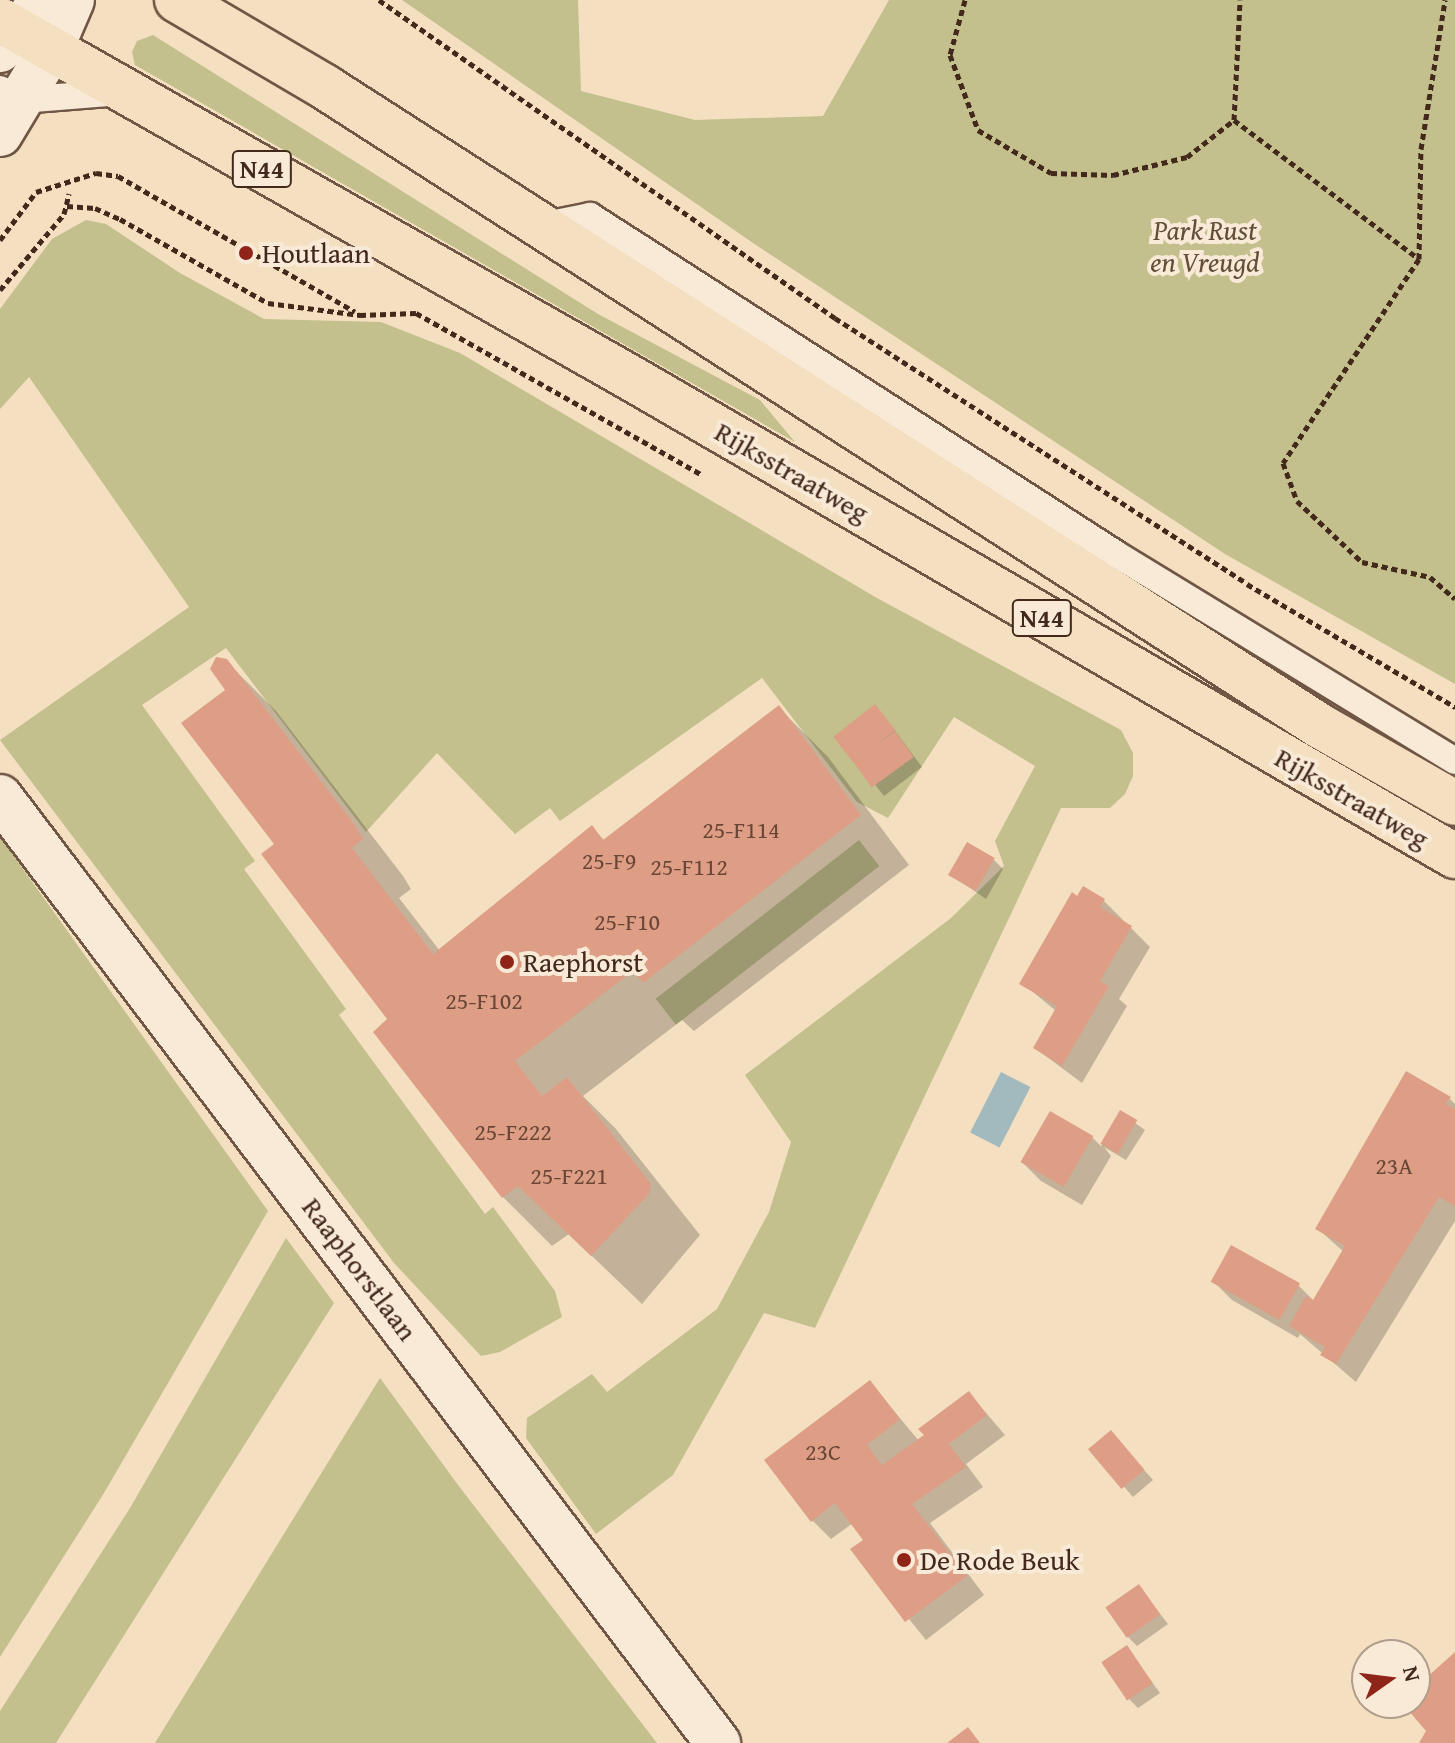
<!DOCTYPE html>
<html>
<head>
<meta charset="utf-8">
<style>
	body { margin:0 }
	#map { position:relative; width:1455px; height:1743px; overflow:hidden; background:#f4dfc0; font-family:"Gentium Book Plus",serif }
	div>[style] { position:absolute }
	.green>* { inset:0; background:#c3c08d; transform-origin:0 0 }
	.water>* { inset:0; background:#a2b9be; transform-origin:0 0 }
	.shadow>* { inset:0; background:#0003 }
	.building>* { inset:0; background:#de9e86; transform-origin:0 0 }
	.path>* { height:5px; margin-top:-2.5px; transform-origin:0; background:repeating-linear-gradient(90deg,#43291c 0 6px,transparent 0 10px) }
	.roads { filter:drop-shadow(2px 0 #6f5645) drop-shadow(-2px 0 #6f5645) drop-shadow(0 2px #6f5645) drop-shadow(0 -2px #6f5645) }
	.service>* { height:26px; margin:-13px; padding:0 13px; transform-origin:13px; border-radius:13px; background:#f8ead6 }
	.minor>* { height:44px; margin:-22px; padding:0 22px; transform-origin:22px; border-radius:22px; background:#f8ead6 }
	.primary>* { height:44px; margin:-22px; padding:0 22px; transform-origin:22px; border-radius:22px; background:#f4dfc0 }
	.dots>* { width:22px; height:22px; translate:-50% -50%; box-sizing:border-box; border:4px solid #f8ead6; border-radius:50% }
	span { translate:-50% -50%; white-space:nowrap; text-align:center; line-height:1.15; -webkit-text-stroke:8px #f8ead6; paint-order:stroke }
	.number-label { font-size:24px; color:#6a4636 }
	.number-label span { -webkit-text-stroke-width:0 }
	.shield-label span { padding:2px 6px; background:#f8ead6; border:2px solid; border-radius:6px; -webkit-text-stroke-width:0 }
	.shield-label { font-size:26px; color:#43291c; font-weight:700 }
	.park-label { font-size:28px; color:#634f38; font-style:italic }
	.poi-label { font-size:28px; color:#43291c }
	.left { translate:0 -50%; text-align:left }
	.street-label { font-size:28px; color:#43291c }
	.north { position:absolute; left:1351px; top:1639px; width:80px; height:80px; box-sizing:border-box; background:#f8ead6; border:2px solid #b09d8c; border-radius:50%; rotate:76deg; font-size:22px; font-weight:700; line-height:32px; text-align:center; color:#43291c }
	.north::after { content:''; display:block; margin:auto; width:28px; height:36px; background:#8f2418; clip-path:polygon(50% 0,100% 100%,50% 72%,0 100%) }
</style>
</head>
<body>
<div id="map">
	<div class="green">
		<div style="clip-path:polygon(402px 0,578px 0,581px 91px,695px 120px,823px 116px,889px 0,1455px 0,1455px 684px,1225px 554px,753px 243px)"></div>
		<div style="clip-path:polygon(153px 35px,598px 314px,760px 400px,795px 442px,135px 65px,132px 52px,137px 41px)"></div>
		<div style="clip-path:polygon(86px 220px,106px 224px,180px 273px,264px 319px,381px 322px,460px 353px,877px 598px,1121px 730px,1133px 753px,1133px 776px,1125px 794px,1110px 808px,1061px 808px,815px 1328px,764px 1313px,673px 1475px,596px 1534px,526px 1438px,527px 1418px,592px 1374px,607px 1392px,717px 1309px,769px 1212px,791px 1142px,745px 1075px,951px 918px,1004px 866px,995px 841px,1035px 766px,954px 717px,888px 818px,857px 802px,762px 678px,560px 821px,550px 808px,515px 834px,437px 753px,366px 832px,226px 648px,142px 705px,255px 861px,244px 869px,346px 1009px,339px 1015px,485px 1214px,493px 1207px,555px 1291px,562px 1317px,500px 1352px,481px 1356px,394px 1263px,0 740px,189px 607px,29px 377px,0 409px,0 309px,52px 239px)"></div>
		<div style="clip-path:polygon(0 837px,268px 1211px,104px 1493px,0 1657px)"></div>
		<div style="left:859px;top:840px;width:33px;height:258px;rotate:52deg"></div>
		<div style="clip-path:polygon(286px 1238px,334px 1303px,56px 1743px,0 1743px,0 1711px,130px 1508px)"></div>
		<div style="clip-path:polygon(380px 1378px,458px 1485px,657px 1743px,155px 1743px)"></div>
	</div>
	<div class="water">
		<div style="left:1001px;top:1072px;width:33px;height:68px;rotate:27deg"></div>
	</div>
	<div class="shadow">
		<div style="clip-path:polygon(226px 661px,276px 711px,403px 876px,411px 889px,399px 898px,440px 951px,592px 828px,605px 841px,779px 708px,828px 757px,909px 865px,694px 1031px,682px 1020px,583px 1096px,616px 1129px,700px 1235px,642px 1304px,569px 1234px,552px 1246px,503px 1197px,277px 845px,228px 691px)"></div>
		<div style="clip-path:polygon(884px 716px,922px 767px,884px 796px,836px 736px)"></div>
		<div style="clip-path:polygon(994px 860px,1003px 869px,986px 899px,951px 875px)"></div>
		<div style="clip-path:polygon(1083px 889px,1104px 901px,1150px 947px,1119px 999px,1127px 1006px,1082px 1083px,1035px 1048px,1056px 1011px,1022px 983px)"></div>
		<div style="clip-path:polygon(1450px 1099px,1455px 1104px,1455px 1221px,1356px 1382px,1300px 1334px,1298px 1338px,1232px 1300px,1213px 1281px,1298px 1285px,1315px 1302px,1344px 1252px,1318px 1229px)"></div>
		<div style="clip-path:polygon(1121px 1113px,1145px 1130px,1126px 1160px,1104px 1147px,1111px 1156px,1082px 1205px,1041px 1181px,1022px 1162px,1092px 1137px,1101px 1146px)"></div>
		<div style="clip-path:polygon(870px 1382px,919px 1441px,969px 1393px,1005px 1435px,966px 1464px,983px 1487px,930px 1523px,984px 1595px,926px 1640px,853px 1550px,866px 1540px,853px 1523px,831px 1539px,812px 1520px)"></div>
		<div style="clip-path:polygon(1119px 1442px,1153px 1480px,1133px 1497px,1091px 1449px)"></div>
		<div style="clip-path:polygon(1139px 1587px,1168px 1624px,1137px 1646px,1128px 1637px)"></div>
		<div style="clip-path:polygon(1126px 1647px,1160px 1693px,1138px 1708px,1129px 1699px)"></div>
	</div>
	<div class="building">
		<div style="clip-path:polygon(216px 657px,227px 659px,354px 824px,363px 839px,352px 848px,433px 954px,592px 825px,603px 840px,779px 705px,861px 815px,643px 983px,633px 971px,515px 1061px,542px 1096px,567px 1077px,651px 1184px,649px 1194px,591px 1256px,518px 1186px,502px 1198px,373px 1032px,387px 1019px,261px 854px,274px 844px,181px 723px,225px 690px,210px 669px)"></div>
		<div style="left:875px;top:704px;width:33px;height:53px;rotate:52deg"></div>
		<div style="left:895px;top:731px;width:32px;height:52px;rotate:54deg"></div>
		<div style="left:967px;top:842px;width:32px;height:38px;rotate:30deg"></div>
		<div style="clip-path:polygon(1083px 886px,1105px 899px,1100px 907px,1132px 926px,1100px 981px,1109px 986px,1062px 1066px,1033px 1048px,1057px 1006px,1019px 984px,1072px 892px,1077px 896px)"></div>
		<div style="clip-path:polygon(1406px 1071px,1451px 1097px,1446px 1104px,1455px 1109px,1455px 1206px,1439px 1197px,1336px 1364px,1320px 1355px,1325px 1347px,1289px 1326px,1306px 1296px,1313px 1300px,1345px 1246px,1315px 1229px)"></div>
		<div style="left:1120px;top:1110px;width:20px;height:39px;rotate:30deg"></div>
		<div style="left:1050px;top:1111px;width:50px;height:59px;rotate:30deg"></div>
		<div style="left:1231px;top:1245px;width:79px;height:42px;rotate:29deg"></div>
		<div style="clip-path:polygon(870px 1380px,900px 1419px,867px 1445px,882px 1465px,924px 1435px,918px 1429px,969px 1391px,987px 1415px,949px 1444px,966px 1467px,912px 1504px,967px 1576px,905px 1622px,850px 1549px,863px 1540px,835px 1503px,811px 1522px,764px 1460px)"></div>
		<div style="left:1111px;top:1430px;width:52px;height:30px;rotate:50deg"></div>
		<div style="left:1139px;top:1584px;width:37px;height:41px;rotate:55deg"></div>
		<div style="left:1127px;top:1645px;width:46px;height:31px;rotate:56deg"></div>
		<div style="clip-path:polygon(1455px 1652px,1455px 1743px,1419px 1743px,1426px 1731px,1402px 1703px,1415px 1703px,1415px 1673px,1418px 1670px,1426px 1678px)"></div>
		<div style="clip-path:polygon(968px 1727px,980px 1743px,947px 1743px)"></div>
	</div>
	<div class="path">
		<div style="left:379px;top:0;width:556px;rotate:34.89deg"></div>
		<div style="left:835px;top:318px;width:490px;rotate:32.8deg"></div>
		<div style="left:1247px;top:584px;width:242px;rotate:30.6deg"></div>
		<div style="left:965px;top:0;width:57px;rotate:105.3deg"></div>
		<div style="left:950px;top:55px;width:80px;rotate:69.5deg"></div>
		<div style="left:978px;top:130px;width:85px;rotate:30.5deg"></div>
		<div style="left:1051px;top:173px;width:62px;rotate:1.8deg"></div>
		<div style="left:1113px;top:175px;width:76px;rotate:-13.7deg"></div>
		<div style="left:1187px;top:157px;width:60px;rotate:-38.2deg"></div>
		<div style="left:1234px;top:120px;width:231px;rotate:36.9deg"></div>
		<div style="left:1419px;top:259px;width:245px;rotate:123.7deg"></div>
		<div style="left:1283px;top:463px;width:40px;rotate:69.8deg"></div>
		<div style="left:1297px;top:501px;width:89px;rotate:43.2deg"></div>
		<div style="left:1362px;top:562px;width:70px;rotate:12.4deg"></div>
		<div style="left:1430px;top:577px;width:33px;rotate:41deg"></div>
		<div style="left:1234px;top:120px;width:120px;rotate:-87.1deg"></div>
		<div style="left:67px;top:206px;width:28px;rotate:4deg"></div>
		<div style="left:95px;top:208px;width:27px;rotate:24deg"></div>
		<div style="left:120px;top:219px;width:170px;rotate:29.6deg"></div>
		<div style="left:268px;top:303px;width:93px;rotate:7.4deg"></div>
		<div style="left:360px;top:315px;width:56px;rotate:-2deg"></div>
		<div style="left:416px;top:313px;width:327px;rotate:29.5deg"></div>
		<div style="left:0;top:240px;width:60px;rotate:-53.1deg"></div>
		<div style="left:36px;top:192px;width:63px;rotate:-17.6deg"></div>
		<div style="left:96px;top:173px;width:22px;rotate:8deg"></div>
		<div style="left:118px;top:176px;width:273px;rotate:29.8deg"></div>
		<div style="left:1419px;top:259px;width:110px;rotate:-89deg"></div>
		<div style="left:1421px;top:149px;width:151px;rotate:-80.8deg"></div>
		<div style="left:0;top:290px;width:99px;rotate:-49.9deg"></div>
		<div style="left:64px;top:214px;width:21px;rotate:-76deg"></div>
	</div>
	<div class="roads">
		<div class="service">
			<div style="left:0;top:89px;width:24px;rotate:28deg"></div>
			<div style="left:21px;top:100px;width:100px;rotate:-4.6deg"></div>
			<div style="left:541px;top:226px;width:50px;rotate:-11.5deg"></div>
			<div style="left:590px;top:216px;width:625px;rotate:32.72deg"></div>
			<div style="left:1116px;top:554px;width:397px;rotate:31.4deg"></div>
		</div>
		<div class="minor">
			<div style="left:0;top:50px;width:67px;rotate:-48.7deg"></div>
			<div style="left:0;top:134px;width:99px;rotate:-59deg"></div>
			<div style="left:51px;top:49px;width:53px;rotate:-66.8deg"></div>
			<div style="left:0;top:797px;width:1188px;rotate:52.8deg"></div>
		</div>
		<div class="primary">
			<div style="left:177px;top:0;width:172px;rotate:30.4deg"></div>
			<div style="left:325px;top:87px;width:1183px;rotate:32.71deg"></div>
			<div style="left:1320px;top:726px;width:155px;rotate:29.7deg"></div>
			<div style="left:0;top:20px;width:725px;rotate:29.57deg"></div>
			<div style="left:631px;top:378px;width:953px;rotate:30.12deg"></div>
		</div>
	</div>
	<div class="dots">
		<div style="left:246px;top:253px;background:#8f2418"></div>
		<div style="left:507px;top:962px;background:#8f2418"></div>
		<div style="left:904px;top:1560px;background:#8f2418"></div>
	</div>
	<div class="number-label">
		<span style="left:741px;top:830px">25-F114</span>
		<span style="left:609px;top:861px">25-F9</span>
		<span style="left:689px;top:867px">25-F112</span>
		<span style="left:627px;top:922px">25-F10</span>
		<span style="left:484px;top:1001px">25-F102</span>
		<span style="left:513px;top:1132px">25-F222</span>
		<span style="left:1394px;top:1166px">23A</span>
		<span style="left:569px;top:1176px">25-F221</span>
		<span style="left:823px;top:1452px">23C</span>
	</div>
	<div class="shield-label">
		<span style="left:262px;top:169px">N44</span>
		<span style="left:1042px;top:618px">N44</span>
	</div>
	<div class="park-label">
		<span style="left:1205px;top:246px">Park Rust<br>en Vreugd</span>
	</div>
	<div class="poi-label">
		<span class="left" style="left:262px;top:253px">Houtlaan</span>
		<span class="left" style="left:523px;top:962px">Raephorst</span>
		<span class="left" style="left:920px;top:1560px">De Rode Beuk</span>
	</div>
	<div class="street-label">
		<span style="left:792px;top:472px;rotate:30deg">Rijksstraatweg</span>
		<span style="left:1352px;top:798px;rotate:30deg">Rijksstraatweg</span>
		<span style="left:360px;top:1269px;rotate:53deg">Raaphorstlaan</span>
	</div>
	<div class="north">N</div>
</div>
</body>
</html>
